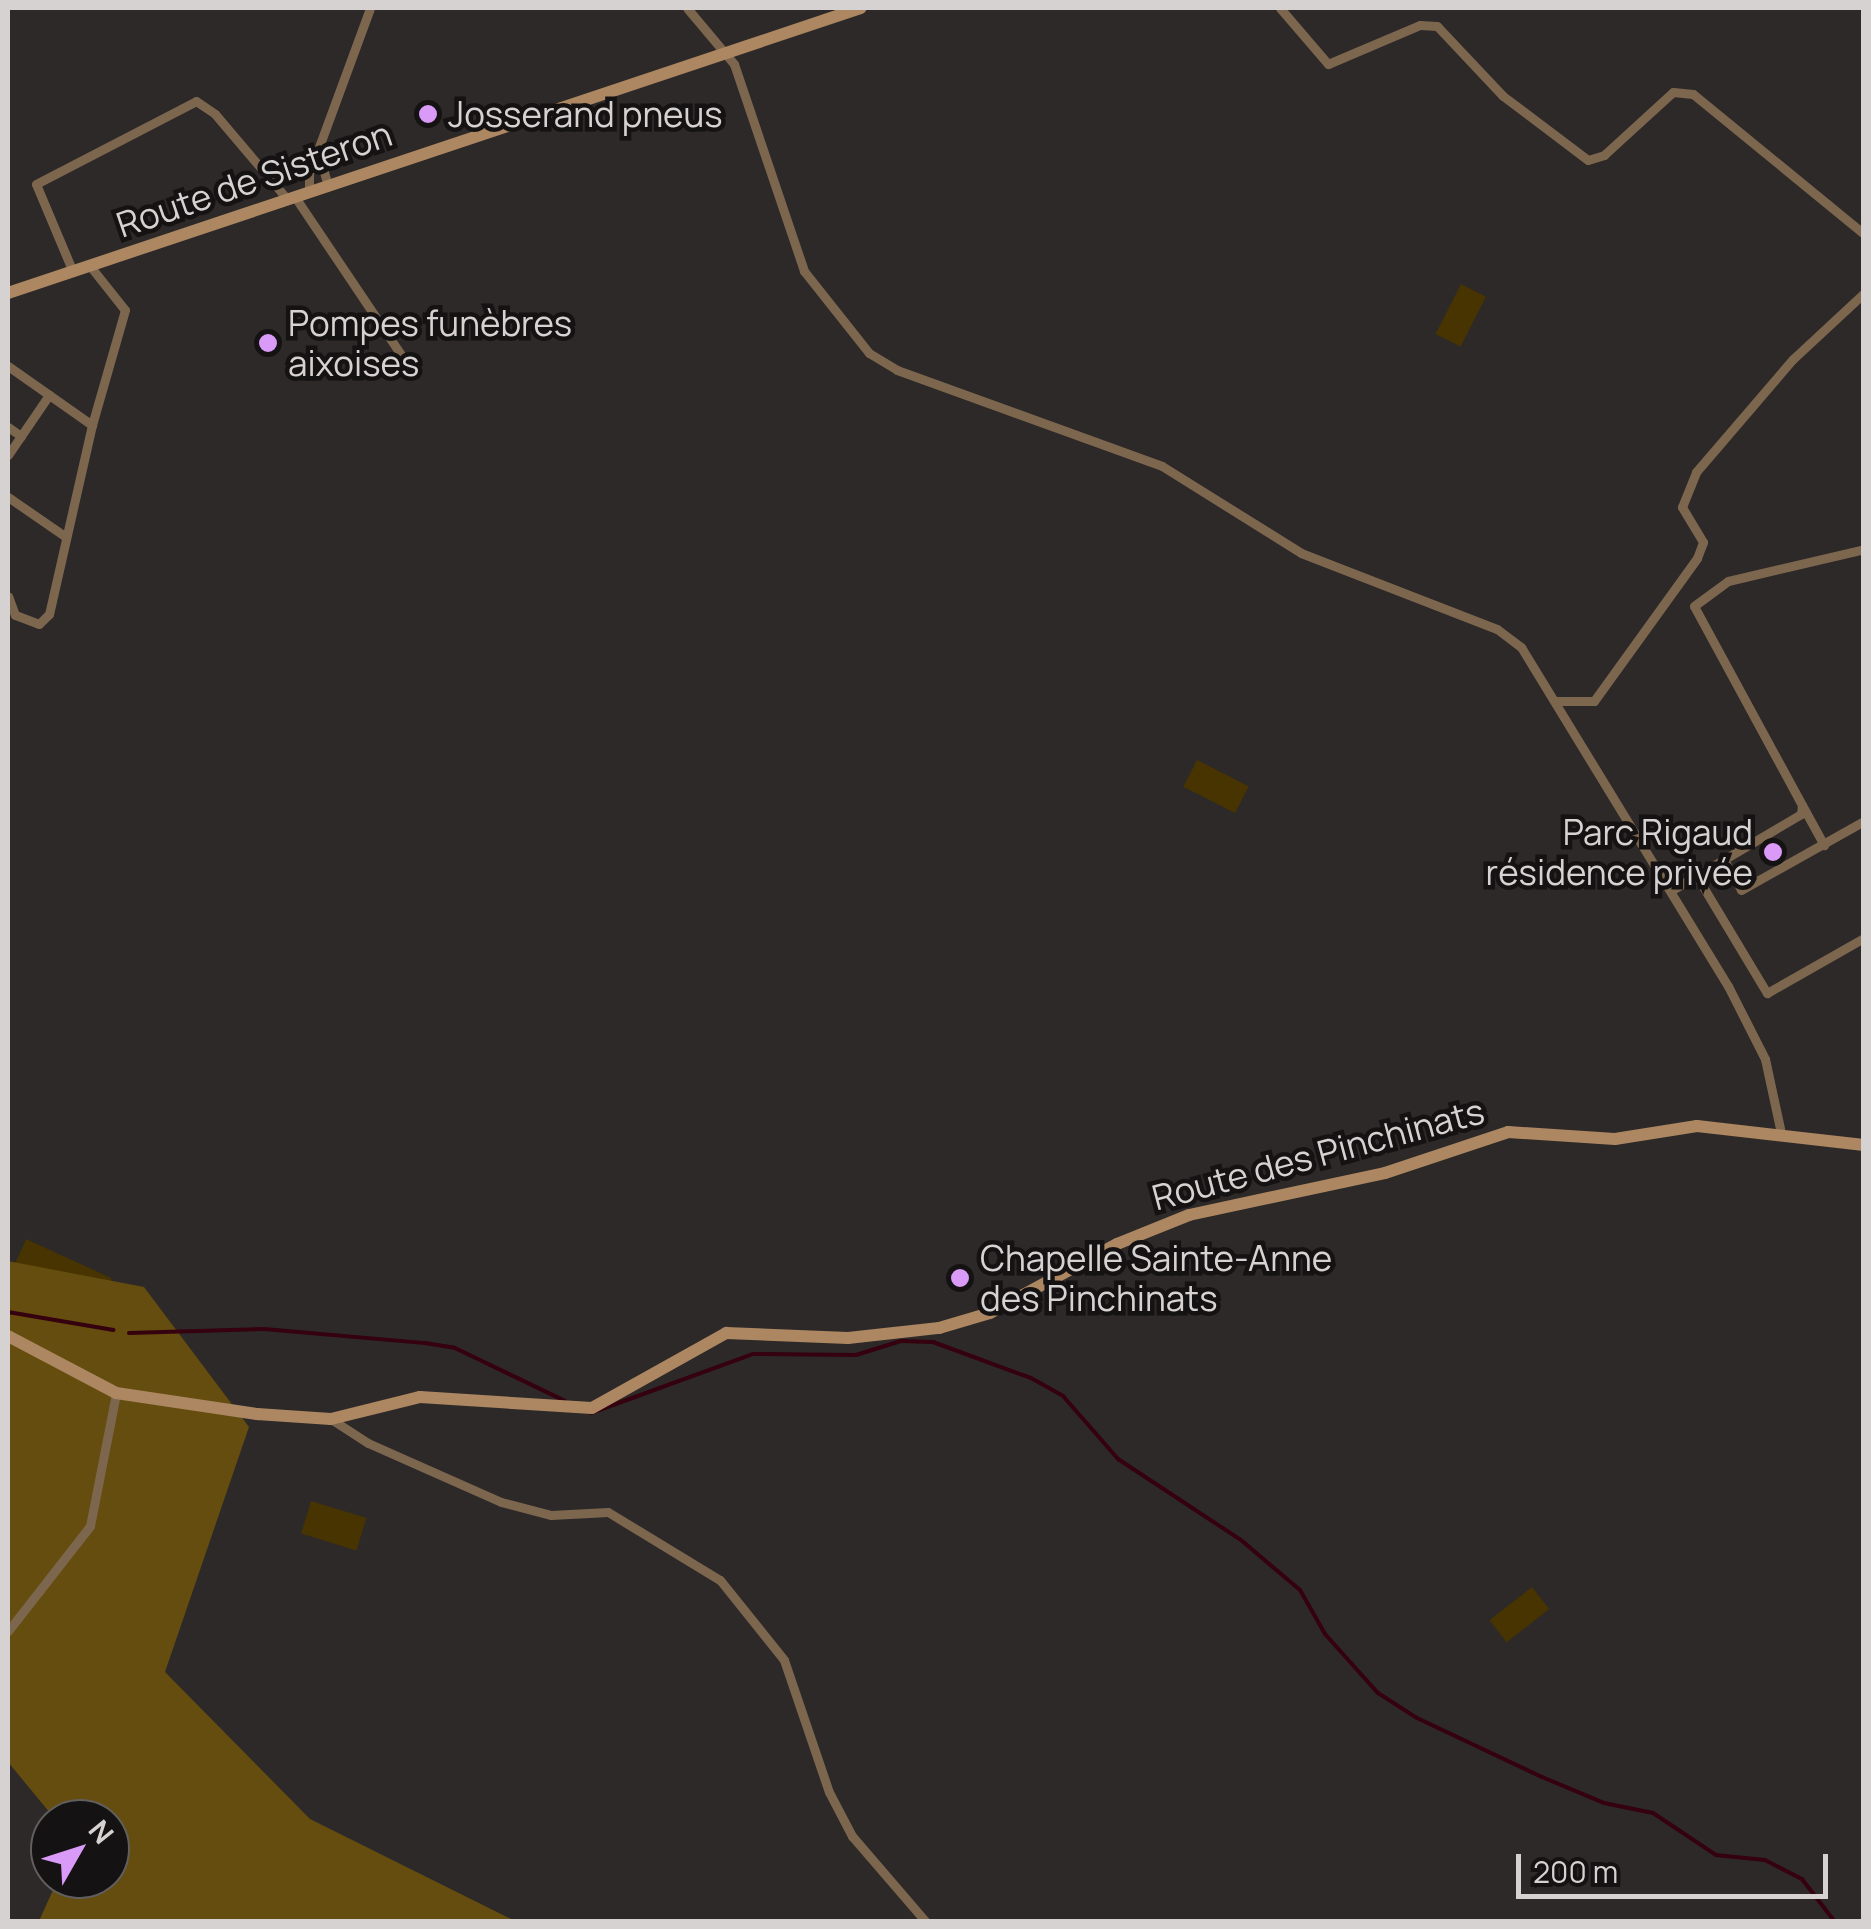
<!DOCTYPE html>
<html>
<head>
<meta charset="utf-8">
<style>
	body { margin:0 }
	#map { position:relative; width:1871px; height:1929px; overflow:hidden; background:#2d2928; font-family:Manrope,sans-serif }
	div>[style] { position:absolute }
	.green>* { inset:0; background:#473400; transform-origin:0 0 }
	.forest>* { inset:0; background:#644d0e }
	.stream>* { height:4px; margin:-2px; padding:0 2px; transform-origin:2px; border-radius:2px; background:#35010f }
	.street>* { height:9px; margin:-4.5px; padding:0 4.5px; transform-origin:4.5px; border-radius:4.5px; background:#7d664e }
	.secondary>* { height:12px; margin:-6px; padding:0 6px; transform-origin:6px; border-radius:6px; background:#ac8761 }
	.dots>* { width:28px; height:28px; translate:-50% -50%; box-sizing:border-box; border:5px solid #141212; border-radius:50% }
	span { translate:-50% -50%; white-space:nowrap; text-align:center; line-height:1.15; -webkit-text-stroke:9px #141212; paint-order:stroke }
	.poi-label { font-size:35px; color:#d5d2d1 }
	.left { translate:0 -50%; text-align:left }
	.right { translate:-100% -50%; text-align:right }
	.street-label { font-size:35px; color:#d5d2d1 }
	.frame { position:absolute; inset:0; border:10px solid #d5d2d1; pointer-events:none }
	.north { position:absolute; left:30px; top:1799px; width:100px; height:100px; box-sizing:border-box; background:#141212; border:2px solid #615f5e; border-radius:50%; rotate:51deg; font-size:28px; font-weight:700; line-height:40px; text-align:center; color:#d5d2d1 }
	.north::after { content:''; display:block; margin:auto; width:35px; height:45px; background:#da9af7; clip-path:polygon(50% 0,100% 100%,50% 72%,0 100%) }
	.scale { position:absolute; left:1516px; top:1854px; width:312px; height:45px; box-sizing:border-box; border:5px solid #d5d2d1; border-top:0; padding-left:12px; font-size:30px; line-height:35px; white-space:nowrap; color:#d5d2d1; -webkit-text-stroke:8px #141212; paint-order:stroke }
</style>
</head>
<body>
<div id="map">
	<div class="green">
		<div style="left:1461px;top:284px;width:28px;height:56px;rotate:27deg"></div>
		<div style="left:1197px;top:760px;width:58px;height:30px;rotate:27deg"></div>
		<div style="clip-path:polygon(26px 1239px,111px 1278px,112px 1291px,8px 1280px)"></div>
		<div style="left:311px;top:1501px;width:58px;height:34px;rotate:17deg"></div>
		<div style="left:1532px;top:1587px;width:28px;height:54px;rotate:52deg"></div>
	</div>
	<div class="forest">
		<div style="clip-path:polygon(8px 1261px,144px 1287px,249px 1427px,165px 1672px,310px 1819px,515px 1921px,39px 1921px,58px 1879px,110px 1879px,110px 1819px,55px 1819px,8px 1762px)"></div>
	</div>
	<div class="stream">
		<div style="left:8px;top:1312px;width:107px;rotate:9.7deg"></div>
		<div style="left:129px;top:1333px;width:135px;rotate:-1.7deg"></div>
		<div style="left:264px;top:1329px;width:162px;rotate:5deg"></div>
		<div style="left:425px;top:1343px;width:30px;rotate:9deg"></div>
		<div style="left:455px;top:1348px;width:122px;rotate:25.7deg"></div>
		<div style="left:591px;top:1413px;width:172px;rotate:-20deg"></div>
		<div style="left:753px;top:1354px;width:103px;rotate:0.6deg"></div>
		<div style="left:856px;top:1355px;width:47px;rotate:-17.3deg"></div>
		<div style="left:901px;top:1341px;width:32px;rotate:2deg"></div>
		<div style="left:933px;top:1342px;width:104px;rotate:20.2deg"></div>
		<div style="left:1031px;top:1378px;width:37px;rotate:29deg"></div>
		<div style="left:1063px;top:1396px;width:84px;rotate:48.9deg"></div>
		<div style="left:1118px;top:1459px;width:147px;rotate:33.4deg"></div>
		<div style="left:1241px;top:1540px;width:77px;rotate:40.3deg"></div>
		<div style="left:1300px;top:1590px;width:51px;rotate:60.4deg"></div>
		<div style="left:1325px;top:1634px;width:79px;rotate:48.1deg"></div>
		<div style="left:1378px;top:1693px;width:46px;rotate:32.7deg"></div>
		<div style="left:1417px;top:1718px;width:138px;rotate:25.3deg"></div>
		<div style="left:1542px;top:1777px;width:67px;rotate:22.8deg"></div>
		<div style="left:1604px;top:1803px;width:50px;rotate:11.5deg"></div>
		<div style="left:1653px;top:1813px;width:76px;rotate:33.7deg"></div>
		<div style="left:1716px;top:1855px;width:49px;rotate:5.8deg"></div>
		<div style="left:1765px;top:1860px;width:42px;rotate:27.2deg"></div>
		<div style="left:1802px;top:1879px;width:54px;rotate:52.5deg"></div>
	</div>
	<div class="street">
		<div style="left:687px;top:8px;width:73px;rotate:50deg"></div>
		<div style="left:734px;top:64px;width:219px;rotate:71.3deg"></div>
		<div style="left:804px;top:271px;width:105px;rotate:51.6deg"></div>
		<div style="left:869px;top:353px;width:33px;rotate:31deg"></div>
		<div style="left:897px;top:370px;width:282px;rotate:19.9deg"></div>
		<div style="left:1162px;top:466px;width:164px;rotate:32deg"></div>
		<div style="left:1301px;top:553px;width:210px;rotate:21.2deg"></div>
		<div style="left:1497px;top:629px;width:30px;rotate:37deg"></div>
		<div style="left:1521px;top:647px;width:397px;rotate:58.6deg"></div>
		<div style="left:1728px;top:986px;width:82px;rotate:63.1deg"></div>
		<div style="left:1765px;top:1059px;width:76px;rotate:77.8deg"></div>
		<div style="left:1280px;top:8px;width:74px;rotate:49.4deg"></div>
		<div style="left:1328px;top:64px;width:100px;rotate:-23deg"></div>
		<div style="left:1420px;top:25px;width:17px;rotate:3deg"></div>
		<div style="left:1437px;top:26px;width:96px;rotate:46.7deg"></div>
		<div style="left:1503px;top:96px;width:106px;rotate:37deg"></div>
		<div style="left:1588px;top:160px;width:17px;rotate:-17deg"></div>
		<div style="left:1604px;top:155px;width:93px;rotate:-42.4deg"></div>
		<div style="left:1673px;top:92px;width:20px;rotate:6deg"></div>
		<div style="left:1693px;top:94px;width:221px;rotate:39.3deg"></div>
		<div style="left:318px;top:151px;width:35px;rotate:74deg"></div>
		<div style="left:309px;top:192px;width:18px;rotate:-90deg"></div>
		<div style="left:309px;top:174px;width:177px;rotate:-69.8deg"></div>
		<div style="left:295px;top:197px;width:194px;rotate:56.1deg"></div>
		<div style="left:90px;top:266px;width:56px;rotate:51.5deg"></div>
		<div style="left:125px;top:310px;width:120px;rotate:106deg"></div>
		<div style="left:73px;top:272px;width:95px;rotate:-112.8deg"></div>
		<div style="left:36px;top:184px;width:180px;rotate:-27.4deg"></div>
		<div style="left:196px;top:101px;width:23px;rotate:34deg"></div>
		<div style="left:215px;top:114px;width:111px;rotate:49.7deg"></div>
		<div style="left:8px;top:366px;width:103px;rotate:35.1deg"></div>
		<div style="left:92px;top:425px;width:194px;rotate:102.8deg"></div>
		<div style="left:49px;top:614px;width:14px;rotate:135deg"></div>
		<div style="left:39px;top:624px;width:26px;rotate:-159deg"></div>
		<div style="left:15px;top:615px;width:20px;rotate:-110deg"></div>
		<div style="left:8px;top:427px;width:16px;rotate:35deg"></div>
		<div style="left:8px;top:455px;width:73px;rotate:-55.7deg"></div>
		<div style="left:8px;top:497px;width:70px;rotate:34.6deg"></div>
		<div style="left:1557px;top:701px;width:37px"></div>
		<div style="left:1594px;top:701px;width:176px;rotate:-54.2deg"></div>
		<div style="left:1697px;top:558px;width:17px;rotate:-69deg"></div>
		<div style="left:1703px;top:542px;width:41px;rotate:-121deg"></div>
		<div style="left:1682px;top:507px;width:38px;rotate:-68deg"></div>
		<div style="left:1696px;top:472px;width:149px;rotate:-49.4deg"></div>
		<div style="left:1793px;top:359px;width:97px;rotate:-42.9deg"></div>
		<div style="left:1802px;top:805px;width:46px;rotate:61.2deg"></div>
		<div style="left:1724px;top:860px;width:34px;rotate:60deg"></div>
		<div style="left:1741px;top:890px;width:141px;rotate:-29.3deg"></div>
		<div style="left:1696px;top:875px;width:138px;rotate:59deg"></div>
		<div style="left:1767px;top:993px;width:112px;rotate:-29.6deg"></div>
		<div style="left:1672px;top:890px;width:150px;rotate:-30.5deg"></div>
		<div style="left:1801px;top:814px;width:9px;rotate:-84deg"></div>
		<div style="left:1802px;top:805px;width:226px;rotate:-118.5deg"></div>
		<div style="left:1694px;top:606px;width:42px;rotate:-36.3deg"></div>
		<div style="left:1728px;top:581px;width:140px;rotate:-13.2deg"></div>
		<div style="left:331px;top:1419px;width:44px;rotate:33deg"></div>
		<div style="left:368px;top:1443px;width:145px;rotate:23.9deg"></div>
		<div style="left:501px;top:1502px;width:52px;rotate:14.6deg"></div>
		<div style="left:551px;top:1515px;width:57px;rotate:-3deg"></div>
		<div style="left:608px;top:1512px;width:131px;rotate:31.3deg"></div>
		<div style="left:720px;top:1580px;width:102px;rotate:51.3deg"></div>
		<div style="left:784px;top:1660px;width:139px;rotate:71.2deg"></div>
		<div style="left:829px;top:1792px;width:50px;rotate:62.4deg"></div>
		<div style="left:852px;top:1836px;width:113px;rotate:49.3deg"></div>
		<div style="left:8px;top:1631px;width:133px;rotate:-52deg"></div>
		<div style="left:90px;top:1526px;width:136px;rotate:-78.9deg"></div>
	</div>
	<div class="secondary">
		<div style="left:8px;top:293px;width:899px;rotate:-18.48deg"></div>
		<div style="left:8px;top:1336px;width:122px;rotate:27.8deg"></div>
		<div style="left:116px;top:1393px;width:143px;rotate:8.5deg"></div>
		<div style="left:257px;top:1414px;width:74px;rotate:3.9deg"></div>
		<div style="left:331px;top:1419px;width:92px;rotate:-13.9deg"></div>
		<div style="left:420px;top:1397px;width:172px;rotate:3.7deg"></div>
		<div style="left:592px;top:1408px;width:154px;rotate:-29.2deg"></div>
		<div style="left:726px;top:1333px;width:122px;rotate:2.3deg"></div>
		<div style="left:848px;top:1338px;width:92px;rotate:-6.3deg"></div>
		<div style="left:939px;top:1328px;width:53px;rotate:-16.4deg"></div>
		<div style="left:990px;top:1313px;width:145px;rotate:-28.5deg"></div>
		<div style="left:1117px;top:1244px;width:78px;rotate:-21.9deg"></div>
		<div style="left:1189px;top:1215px;width:200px;rotate:-12.1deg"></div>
		<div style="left:1385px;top:1173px;width:130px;rotate:-18.4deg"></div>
		<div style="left:1508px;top:1132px;width:107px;rotate:3.7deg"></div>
		<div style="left:1615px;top:1139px;width:83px;rotate:-9deg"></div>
		<div style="left:1697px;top:1126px;width:168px;rotate:6.5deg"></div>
	</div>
	<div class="dots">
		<div style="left:428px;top:114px;background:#da9af7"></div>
		<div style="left:268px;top:343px;background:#da9af7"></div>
		<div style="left:1773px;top:852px;background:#da9af7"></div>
		<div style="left:960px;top:1278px;background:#da9af7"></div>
	</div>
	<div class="poi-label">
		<span class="left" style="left:448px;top:114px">Josserand pneus</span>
		<span class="left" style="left:288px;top:343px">Pompes funèbres<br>aixoises</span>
		<span class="right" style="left:1753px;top:852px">Parc Rigaud<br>résidence privée</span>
		<span class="left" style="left:980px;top:1278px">Chapelle Sainte-Anne<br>des Pinchinats</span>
	</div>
	<div class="street-label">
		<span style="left:254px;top:179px;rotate:-19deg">Route de Sisteron</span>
		<span style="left:1318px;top:1154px;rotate:-15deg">Route des Pinchinats</span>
	</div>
	<div class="frame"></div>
	<div class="north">N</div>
	<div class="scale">200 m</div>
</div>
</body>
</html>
